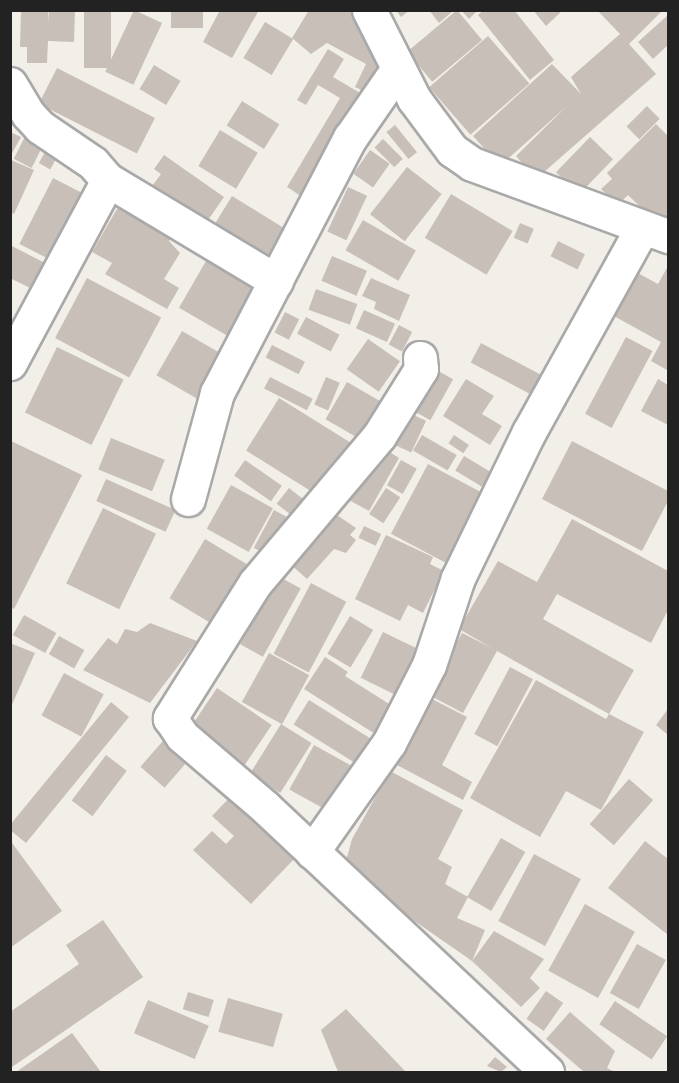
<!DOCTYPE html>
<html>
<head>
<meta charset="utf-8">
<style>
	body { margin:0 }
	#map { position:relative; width:679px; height:1083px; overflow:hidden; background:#f2efe9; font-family:"Fira Sans",sans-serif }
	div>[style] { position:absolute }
	.building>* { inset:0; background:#c7bfb8; transform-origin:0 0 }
	.roads { filter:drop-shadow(2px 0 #a9a9a9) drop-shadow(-2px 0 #a9a9a9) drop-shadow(0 2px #a9a9a9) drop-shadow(0 -2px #a9a9a9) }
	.minor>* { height:33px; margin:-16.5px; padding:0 16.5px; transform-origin:16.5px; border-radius:16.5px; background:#fff }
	span { translate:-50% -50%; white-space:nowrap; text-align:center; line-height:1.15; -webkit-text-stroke:6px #fff; paint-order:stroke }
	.frame { position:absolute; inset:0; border:12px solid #222; pointer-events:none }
</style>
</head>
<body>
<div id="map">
	<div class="building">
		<div style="clip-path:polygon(21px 10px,48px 10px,49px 22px,49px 10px,75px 10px,74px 42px,48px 41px,47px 63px,27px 63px,27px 47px,20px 47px)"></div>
		<div style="left:84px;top:10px;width:27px;height:58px"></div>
		<div style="left:134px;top:10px;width:31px;height:68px;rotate:25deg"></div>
		<div style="left:171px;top:10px;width:32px;height:18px"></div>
		<div style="clip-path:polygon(220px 10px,259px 10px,232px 58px,203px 42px)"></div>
		<div style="clip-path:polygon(309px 10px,366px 10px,391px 61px,370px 94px,355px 87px,366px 64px,327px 43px,311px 54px,292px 38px)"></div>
		<div style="clip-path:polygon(396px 10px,410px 10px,401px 17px)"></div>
		<div style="clip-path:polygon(429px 10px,454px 10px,439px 23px)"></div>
		<div style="left:457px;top:10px;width:39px;height:65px;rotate:50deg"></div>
		<div style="clip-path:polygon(461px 10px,478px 10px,469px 19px)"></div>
		<div style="clip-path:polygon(484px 10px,514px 10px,554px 60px,530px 80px,478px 15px)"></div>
		<div style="clip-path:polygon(533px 10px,563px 10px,546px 26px)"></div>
		<div style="clip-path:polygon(597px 10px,663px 10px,629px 44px,656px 74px,536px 179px,516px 156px,567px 106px,500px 166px,473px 136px,552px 64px,581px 94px,571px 77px,620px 34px)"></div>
		<div style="clip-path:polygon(668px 15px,668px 45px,653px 59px,638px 42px)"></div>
		<div style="left:265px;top:22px;width:33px;height:42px;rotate:31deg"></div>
		<div style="left:488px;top:36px;width:63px;height:78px;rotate:49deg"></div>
		<div style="clip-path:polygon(328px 49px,344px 59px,333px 77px,372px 100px,310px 202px,287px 187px,340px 98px,318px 85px,306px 105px,297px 100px)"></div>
		<div style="left:154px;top:65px;width:31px;height:28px;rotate:31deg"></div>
		<div style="left:57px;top:68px;width:110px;height:40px;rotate:27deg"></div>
		<div style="left:242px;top:101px;width:44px;height:29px;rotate:32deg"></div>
		<div style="left:647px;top:106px;width:18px;height:29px;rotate:45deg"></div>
		<div style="clip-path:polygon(656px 124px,668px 136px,668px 220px,661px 227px,628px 195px,618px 205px,601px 189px,612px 179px,607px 173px)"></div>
		<div style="left:31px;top:125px;width:20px;height:38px;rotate:27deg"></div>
		<div style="left:395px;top:125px;width:35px;height:11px;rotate:51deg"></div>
		<div style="left:220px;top:130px;width:44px;height:42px;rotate:31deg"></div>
		<div style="clip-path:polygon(10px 132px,21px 137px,10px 157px)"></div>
		<div style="left:590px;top:137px;width:32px;height:49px;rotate:44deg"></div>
		<div style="left:383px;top:139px;width:28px;height:12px;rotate:45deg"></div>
		<div style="left:50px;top:143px;width:13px;height:23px;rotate:29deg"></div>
		<div style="left:370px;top:150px;width:24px;height:29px;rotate:35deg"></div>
		<div style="clip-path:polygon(164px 155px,224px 197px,206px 223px,152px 186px,161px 174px,154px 169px)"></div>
		<div style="clip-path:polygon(11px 160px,34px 170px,14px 214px,10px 212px)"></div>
		<div style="left:407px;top:167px;width:44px;height:60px;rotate:38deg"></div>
		<div style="left:53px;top:178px;width:40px;height:74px;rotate:27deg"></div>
		<div style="left:348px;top:187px;width:21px;height:49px;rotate:25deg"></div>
		<div style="left:451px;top:194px;width:72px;height:51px;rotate:31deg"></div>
		<div style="clip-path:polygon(125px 195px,178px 226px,169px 241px,180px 253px,164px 279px,179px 288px,167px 309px,105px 274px,112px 263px,92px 252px)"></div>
		<div style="clip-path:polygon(232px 196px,295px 235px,275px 266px,208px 235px)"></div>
		<div style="left:363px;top:220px;width:61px;height:35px;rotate:30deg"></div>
		<div style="left:520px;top:223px;width:15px;height:16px;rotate:23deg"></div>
		<div style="left:558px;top:241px;width:30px;height:17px;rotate:26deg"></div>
		<div style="clip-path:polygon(10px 245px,45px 263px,32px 289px,10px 278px)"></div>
		<div style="left:210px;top:254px;width:67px;height:62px;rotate:30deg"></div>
		<div style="left:332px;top:256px;width:38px;height:27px;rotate:23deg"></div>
		<div style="clip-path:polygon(668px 266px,668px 367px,667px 370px,651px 361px,661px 342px,612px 315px,636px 272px,658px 284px)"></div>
		<div style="left:87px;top:278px;width:84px;height:68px;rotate:28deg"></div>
		<div style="clip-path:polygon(371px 278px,410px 295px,399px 321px,374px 309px,376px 302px,362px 296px)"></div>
		<div style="left:316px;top:289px;width:44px;height:22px;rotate:20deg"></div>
		<div style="left:364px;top:310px;width:34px;height:20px;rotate:24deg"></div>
		<div style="left:285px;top:312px;width:16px;height:23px;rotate:27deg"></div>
		<div style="left:306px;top:317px;width:38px;height:19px;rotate:28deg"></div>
		<div style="left:399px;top:325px;width:15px;height:22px;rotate:28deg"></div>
		<div style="left:182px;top:331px;width:58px;height:51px;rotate:30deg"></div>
		<div style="left:626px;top:337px;width:30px;height:87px;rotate:28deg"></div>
		<div style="left:368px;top:339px;width:39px;height:37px;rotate:35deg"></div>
		<div style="left:481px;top:343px;width:80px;height:22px;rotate:28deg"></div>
		<div style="left:272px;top:345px;width:37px;height:14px;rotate:27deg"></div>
		<div style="left:57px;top:347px;width:74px;height:73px;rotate:26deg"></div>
		<div style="left:433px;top:368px;width:23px;height:47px;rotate:29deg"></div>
		<div style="left:270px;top:377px;width:48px;height:13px;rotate:27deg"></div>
		<div style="left:326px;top:377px;width:15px;height:30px;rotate:23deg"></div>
		<div style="clip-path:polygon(466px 379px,494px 396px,482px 414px,502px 426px,490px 445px,443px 416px)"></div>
		<div style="clip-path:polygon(658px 379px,668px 385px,668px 425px,641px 411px)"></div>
		<div style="left:347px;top:382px;width:38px;height:43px;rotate:30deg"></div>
		<div style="left:279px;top:398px;width:86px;height:62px;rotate:32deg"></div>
		<div style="left:407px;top:412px;width:21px;height:35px;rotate:25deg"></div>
		<div style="left:422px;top:435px;width:40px;height:18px;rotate:30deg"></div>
		<div style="left:454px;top:435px;width:18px;height:10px;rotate:34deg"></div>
		<div style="left:111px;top:438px;width:58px;height:34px;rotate:22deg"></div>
		<div style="clip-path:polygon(11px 441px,82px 475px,14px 609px,10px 607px)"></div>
		<div style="clip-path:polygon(572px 441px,668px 491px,668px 501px,642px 551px,542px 499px)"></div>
		<div style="clip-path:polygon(385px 449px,399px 458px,369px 511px,349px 500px)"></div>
		<div style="left:464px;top:456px;width:37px;height:17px;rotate:31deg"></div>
		<div style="left:245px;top:460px;width:45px;height:19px;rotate:35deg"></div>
		<div style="left:401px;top:460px;width:18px;height:29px;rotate:29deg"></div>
		<div style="left:428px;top:464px;width:70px;height:79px;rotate:28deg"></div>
		<div style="left:106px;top:479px;width:76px;height:24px;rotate:24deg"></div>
		<div style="left:231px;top:485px;width:48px;height:50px;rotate:29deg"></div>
		<div style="left:289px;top:488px;width:28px;height:20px;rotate:38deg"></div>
		<div style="left:386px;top:488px;width:17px;height:31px;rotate:33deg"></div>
		<div style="left:103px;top:508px;width:59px;height:84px;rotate:26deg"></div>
		<div style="left:274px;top:510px;width:19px;height:43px;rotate:28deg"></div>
		<div style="clip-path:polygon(331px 511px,356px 528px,350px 535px,356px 540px,346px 553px,334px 549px,307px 579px,289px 563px)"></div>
		<div style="clip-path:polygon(572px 519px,668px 571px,668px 610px,651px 643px,557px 594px,543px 619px,634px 670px,609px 714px,497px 651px,463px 713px,429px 695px,462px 633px,492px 648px,459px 629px,498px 561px,537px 582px)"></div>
		<div style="left:364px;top:526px;width:19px;height:13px;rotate:25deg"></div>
		<div style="clip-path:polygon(386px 535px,433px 557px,430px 564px,444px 571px,423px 613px,408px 605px,400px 621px,355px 599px)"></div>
		<div style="left:205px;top:539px;width:50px;height:69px;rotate:31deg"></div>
		<div style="left:278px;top:576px;width:26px;height:78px;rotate:29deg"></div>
		<div style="left:311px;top:583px;width:40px;height:80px;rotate:28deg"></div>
		<div style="left:24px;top:615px;width:37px;height:23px;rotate:29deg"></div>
		<div style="left:350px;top:616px;width:27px;height:44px;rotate:31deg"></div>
		<div style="clip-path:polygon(150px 623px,197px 641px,150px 703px,83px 670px,108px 638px,117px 644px,125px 629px,137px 632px)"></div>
		<div style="left:383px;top:632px;width:39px;height:51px;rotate:26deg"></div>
		<div style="left:59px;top:636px;width:29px;height:21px;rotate:29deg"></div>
		<div style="clip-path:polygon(10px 643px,35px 653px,10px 709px)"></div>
		<div style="left:269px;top:653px;width:46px;height:56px;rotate:29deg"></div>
		<div style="clip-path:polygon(325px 657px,348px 672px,345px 676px,397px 709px,380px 737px,304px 689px)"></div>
		<div style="left:510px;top:667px;width:26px;height:76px;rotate:28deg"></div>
		<div style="left:64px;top:673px;width:45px;height:48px;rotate:28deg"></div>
		<div style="clip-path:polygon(536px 680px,606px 719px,609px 714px,644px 732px,601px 810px,566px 791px,540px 837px,470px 798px)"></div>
		<div style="left:217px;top:688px;width:66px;height:50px;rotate:34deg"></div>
		<div style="clip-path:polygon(430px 698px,467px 717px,442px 765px,472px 782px,463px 800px,395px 764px)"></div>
		<div style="left:309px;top:700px;width:73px;height:29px;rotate:32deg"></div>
		<div style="clip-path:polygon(111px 702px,129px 717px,26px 843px,10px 830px,10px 825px)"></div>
		<div style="clip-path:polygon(668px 709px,668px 735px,656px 725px)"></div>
		<div style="left:281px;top:724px;width:36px;height:59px;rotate:32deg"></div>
		<div style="left:168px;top:735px;width:32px;height:42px;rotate:41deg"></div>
		<div style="left:314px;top:745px;width:49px;height:51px;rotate:29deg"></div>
		<div style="left:106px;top:755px;width:26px;height:57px;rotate:37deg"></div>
		<div style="clip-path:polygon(390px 771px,463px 810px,438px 859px,452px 867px,445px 884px,468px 897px,457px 918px,485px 930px,472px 961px,413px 920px,346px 861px,352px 839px)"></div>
		<div style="left:629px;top:779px;width:32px;height:60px;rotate:41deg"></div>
		<div style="clip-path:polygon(231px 796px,296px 857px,251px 904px,193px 850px,212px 831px,226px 844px,234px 836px,212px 816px)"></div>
		<div style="left:501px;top:838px;width:28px;height:68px;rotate:30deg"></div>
		<div style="clip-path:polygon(10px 840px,62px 911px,10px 948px)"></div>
		<div style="clip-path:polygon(645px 841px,668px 859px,668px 935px,608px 888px)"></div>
		<div style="left:534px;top:854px;width:53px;height:76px;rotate:28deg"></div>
		<div style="left:585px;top:904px;width:57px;height:76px;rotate:29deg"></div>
		<div style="clip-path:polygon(103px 920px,143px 977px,12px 1067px,10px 1012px,79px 964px,66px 945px)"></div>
		<div style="clip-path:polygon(494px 931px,544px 959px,530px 978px,540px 988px,521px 1007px,472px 961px)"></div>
		<div style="left:637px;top:944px;width:33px;height:56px;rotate:29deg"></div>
		<div style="left:546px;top:991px;width:21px;height:34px;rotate:35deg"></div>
		<div style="left:188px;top:992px;width:27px;height:18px;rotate:17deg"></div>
		<div style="left:228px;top:998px;width:57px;height:35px;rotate:16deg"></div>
		<div style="left:148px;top:1000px;width:66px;height:36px;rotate:23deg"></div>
		<div style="left:615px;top:1001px;width:63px;height:28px;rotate:34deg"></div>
		<div style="clip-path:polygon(346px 1009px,406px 1072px,338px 1072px,321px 1030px)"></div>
		<div style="clip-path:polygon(570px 1012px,615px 1051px,607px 1068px,615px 1072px,584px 1072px,546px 1039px)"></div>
		<div style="clip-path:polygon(72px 1033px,101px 1072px,16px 1072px)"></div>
		<div style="clip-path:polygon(495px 1057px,507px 1067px,501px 1072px,487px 1066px)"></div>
	</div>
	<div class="roads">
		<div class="minor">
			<div style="left:369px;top:10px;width:100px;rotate:63.2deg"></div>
			<div style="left:414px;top:99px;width:64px;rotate:53.3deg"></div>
			<div style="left:452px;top:150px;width:24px;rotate:35deg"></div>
			<div style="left:472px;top:164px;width:209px;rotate:20.2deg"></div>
			<div style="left:10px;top:84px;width:35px;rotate:59deg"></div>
			<div style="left:28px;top:114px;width:18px;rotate:47deg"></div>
			<div style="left:40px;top:127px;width:64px;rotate:34.2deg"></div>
			<div style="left:93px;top:163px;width:23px;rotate:49deg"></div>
			<div style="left:108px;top:180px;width:208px;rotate:118.2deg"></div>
			<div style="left:108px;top:180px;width:196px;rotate:31deg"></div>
			<div style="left:420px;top:358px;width:11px;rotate:85deg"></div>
			<div style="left:421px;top:369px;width:79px;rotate:122.1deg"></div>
			<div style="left:379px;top:436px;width:192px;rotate:130.1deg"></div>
			<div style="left:255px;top:583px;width:160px;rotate:122.2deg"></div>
			<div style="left:170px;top:718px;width:22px;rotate:56deg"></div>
			<div style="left:182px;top:736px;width:109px;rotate:40.5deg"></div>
			<div style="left:265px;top:807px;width:387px;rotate:43.2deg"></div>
			<div style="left:188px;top:499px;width:110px;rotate:-74.7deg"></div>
			<div style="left:217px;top:393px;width:288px;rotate:-62.5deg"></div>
			<div style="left:350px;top:138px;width:83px;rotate:-55.3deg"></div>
			<div style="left:312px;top:852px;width:133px;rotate:-54.8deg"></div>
			<div style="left:389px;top:743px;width:88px;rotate:-62.9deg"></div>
			<div style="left:429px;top:665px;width:92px;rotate:-71.6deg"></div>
			<div style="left:458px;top:578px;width:162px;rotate:-64.1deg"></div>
			<div style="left:529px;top:432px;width:233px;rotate:-61deg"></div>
		</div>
	</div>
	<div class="frame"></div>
</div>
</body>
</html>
